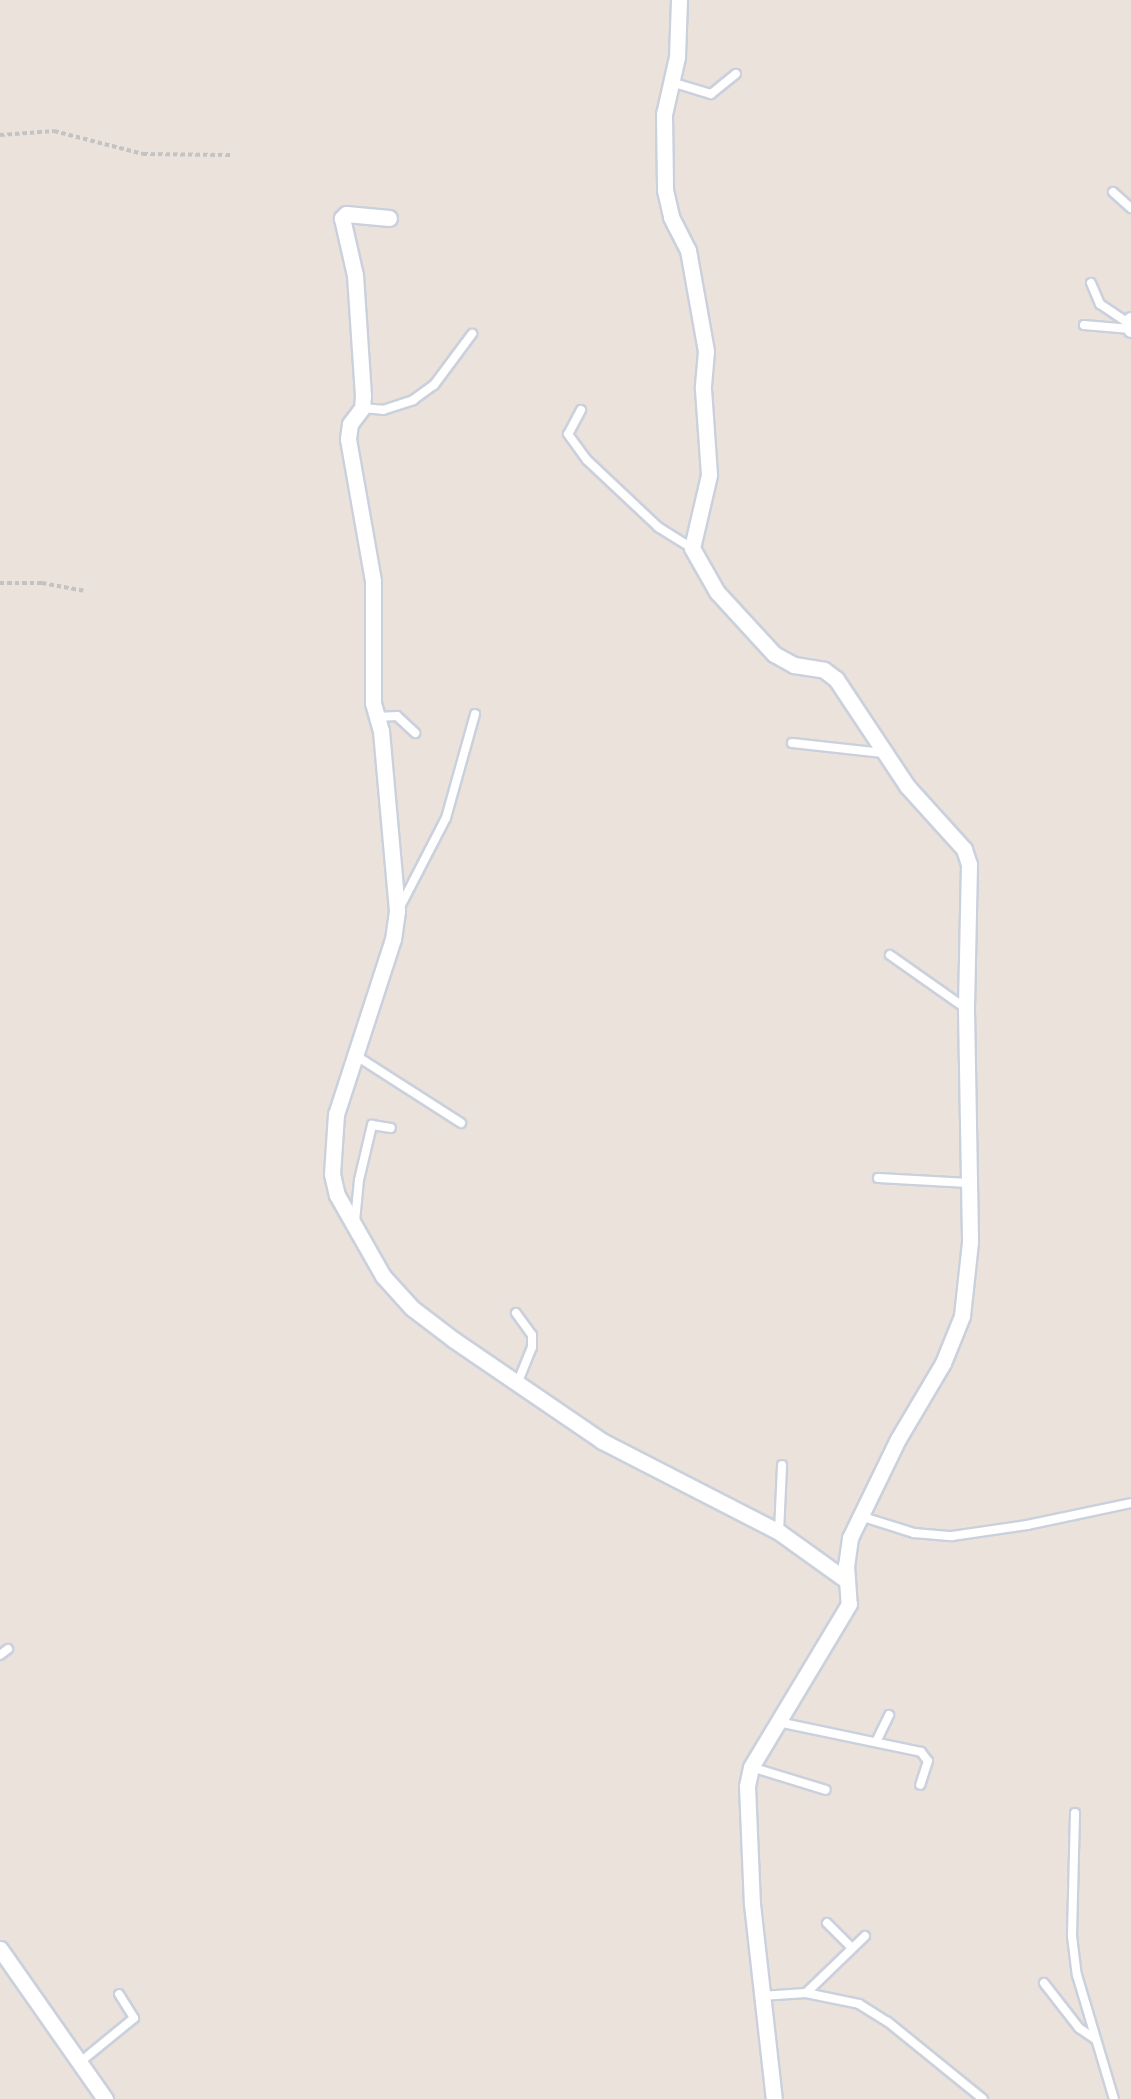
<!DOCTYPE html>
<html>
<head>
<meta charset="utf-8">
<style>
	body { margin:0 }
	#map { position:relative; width:1131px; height:2099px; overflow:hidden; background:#ece2dc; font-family:"PT Sans",sans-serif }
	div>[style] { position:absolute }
	.path>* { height:4px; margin-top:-2px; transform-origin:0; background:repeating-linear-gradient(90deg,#c3c3c3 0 4.5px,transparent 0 7.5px) }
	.roads { filter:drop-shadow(2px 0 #cad1dc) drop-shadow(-2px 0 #cad1dc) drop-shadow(0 2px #cad1dc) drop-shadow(0 -2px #cad1dc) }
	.service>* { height:8px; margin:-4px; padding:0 4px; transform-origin:4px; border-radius:4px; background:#fff }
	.minor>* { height:15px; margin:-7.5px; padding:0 7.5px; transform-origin:7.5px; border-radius:7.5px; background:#fff }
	span { translate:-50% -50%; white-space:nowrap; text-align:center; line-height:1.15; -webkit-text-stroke:4.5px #fff; paint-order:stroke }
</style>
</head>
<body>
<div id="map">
	<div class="path">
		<div style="left:0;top:135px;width:54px;rotate:-4.2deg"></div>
		<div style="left:54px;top:131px;width:92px;rotate:14.5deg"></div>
		<div style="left:143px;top:154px;width:87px;rotate:0.7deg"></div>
		<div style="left:0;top:583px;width:42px"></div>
		<div style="left:42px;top:583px;width:44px;rotate:10.5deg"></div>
	</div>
	<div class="roads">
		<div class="service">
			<div style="left:671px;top:82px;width:42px;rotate:16.7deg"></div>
			<div style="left:711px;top:94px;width:32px;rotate:-39deg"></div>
			<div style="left:1113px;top:192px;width:24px;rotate:42deg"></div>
			<div style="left:1091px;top:283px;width:23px;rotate:67deg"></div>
			<div style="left:1100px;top:304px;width:36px;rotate:34deg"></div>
			<div style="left:1084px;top:325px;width:47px;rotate:4.9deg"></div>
			<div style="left:362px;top:408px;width:21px;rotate:5deg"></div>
			<div style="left:383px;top:410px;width:32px;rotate:-18deg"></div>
			<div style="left:413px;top:400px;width:26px;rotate:-36deg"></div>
			<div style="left:434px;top:385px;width:64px;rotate:-53.3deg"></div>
			<div style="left:581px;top:410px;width:27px;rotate:118deg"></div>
			<div style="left:568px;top:434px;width:32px;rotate:54deg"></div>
			<div style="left:587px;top:460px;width:98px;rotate:43.3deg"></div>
			<div style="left:658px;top:527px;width:40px;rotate:32deg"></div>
			<div style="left:377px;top:717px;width:20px;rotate:-3deg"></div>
			<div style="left:397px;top:716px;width:25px;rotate:43deg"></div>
			<div style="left:792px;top:743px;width:92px;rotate:6.3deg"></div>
			<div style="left:400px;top:907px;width:100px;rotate:-62.7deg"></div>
			<div style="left:446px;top:818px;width:108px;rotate:-74.4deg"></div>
			<div style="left:890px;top:955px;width:92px;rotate:35.2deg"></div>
			<div style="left:355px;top:1055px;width:126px;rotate:32.7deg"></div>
			<div style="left:878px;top:1178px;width:91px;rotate:3.1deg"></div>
			<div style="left:355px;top:1221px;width:41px;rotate:-84.4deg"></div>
			<div style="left:359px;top:1180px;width:57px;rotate:-76.7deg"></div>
			<div style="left:372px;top:1125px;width:19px;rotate:9deg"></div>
			<div style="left:516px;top:1313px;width:27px;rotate:54deg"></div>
			<div style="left:532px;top:1335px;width:12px;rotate:90deg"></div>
			<div style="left:532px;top:1347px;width:38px;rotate:112deg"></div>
			<div style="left:860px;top:1516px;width:57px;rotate:17.5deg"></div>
			<div style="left:914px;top:1533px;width:38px;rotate:5deg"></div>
			<div style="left:952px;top:1536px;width:76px;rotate:-8.3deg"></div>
			<div style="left:1027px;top:1525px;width:106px;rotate:-11.9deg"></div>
			<div style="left:779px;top:1532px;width:67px;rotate:-87.4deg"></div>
			<div style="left:0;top:1655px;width:10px;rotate:-37deg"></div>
			<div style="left:778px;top:1722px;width:146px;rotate:11.8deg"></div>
			<div style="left:921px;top:1752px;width:11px;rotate:52deg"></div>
			<div style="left:928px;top:1761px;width:25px;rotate:108deg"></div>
			<div style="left:876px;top:1742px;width:30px;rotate:-64deg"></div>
			<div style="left:751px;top:1767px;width:78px;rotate:17deg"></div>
			<div style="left:1075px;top:1813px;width:123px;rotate:91.4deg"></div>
			<div style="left:1072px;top:1936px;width:39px;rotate:83deg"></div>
			<div style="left:1077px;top:1975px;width:129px;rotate:73.4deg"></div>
			<div style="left:827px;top:1923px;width:35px;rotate:45deg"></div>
			<div style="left:1044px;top:1983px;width:57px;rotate:52.1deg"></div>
			<div style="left:1079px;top:2028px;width:18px;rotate:34deg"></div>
			<div style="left:806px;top:1993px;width:82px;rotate:-44deg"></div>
			<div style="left:761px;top:1996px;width:45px;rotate:-3.8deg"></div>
			<div style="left:806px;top:1993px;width:54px;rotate:11.7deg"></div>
			<div style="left:859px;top:2004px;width:34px;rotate:32deg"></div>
			<div style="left:888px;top:2022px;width:122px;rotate:39deg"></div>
			<div style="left:79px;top:2063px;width:71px;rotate:-39.3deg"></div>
			<div style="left:134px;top:2018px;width:28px;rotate:-122deg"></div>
		</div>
		<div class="minor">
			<div style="left:679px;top:0;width:57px;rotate:92deg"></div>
			<div style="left:677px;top:57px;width:58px;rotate:102.8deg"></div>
			<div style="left:664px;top:114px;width:76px;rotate:89.2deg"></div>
			<div style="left:665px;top:190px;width:28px;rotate:77deg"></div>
			<div style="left:671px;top:217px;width:37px;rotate:63deg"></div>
			<div style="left:688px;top:250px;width:103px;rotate:79.9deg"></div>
			<div style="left:706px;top:351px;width:38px;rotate:95deg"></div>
			<div style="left:703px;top:389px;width:86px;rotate:86deg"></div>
			<div style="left:709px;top:475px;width:75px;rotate:103.1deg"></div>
			<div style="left:692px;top:548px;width:51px;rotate:60.4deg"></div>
			<div style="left:717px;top:592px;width:84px;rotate:47.4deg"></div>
			<div style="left:774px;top:654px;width:23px;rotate:29deg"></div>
			<div style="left:794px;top:665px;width:30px;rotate:9deg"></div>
			<div style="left:824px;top:670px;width:15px;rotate:37deg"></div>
			<div style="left:836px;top:679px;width:128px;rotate:56.4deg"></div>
			<div style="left:907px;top:786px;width:85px;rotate:47.9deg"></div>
			<div style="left:964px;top:849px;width:16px;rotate:72deg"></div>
			<div style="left:969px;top:864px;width:145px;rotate:91.2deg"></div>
			<div style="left:966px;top:1009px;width:233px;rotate:89deg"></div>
			<div style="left:970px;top:1242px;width:74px;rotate:96.2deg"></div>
			<div style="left:962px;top:1316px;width:51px;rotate:112deg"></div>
			<div style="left:943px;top:1363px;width:88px;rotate:120.6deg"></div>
			<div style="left:898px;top:1439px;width:110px;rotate:115.9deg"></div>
			<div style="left:850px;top:1538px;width:27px;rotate:98deg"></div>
			<div style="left:846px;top:1565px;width:39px;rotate:86deg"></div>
			<div style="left:849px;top:1604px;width:190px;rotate:121deg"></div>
			<div style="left:751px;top:1767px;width:19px;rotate:102deg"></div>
			<div style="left:747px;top:1786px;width:118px;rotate:87.6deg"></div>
			<div style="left:752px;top:1904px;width:196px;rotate:83.6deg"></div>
			<div style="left:389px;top:218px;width:43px;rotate:-174.7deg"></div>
			<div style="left:346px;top:214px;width:6px;rotate:135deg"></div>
			<div style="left:342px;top:218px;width:58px;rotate:77.2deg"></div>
			<div style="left:355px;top:275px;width:120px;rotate:86.2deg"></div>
			<div style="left:363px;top:395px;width:13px;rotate:94deg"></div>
			<div style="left:362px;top:408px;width:20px;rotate:127deg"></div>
			<div style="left:350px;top:424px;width:15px;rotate:98deg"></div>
			<div style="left:348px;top:439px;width:144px;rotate:80deg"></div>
			<div style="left:373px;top:581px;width:122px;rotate:90deg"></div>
			<div style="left:373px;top:703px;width:29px;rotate:74deg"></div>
			<div style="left:381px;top:731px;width:181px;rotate:84.9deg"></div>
			<div style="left:397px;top:911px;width:28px;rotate:98deg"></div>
			<div style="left:393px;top:939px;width:184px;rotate:108deg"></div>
			<div style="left:336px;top:1114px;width:60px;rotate:93.8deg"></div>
			<div style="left:332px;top:1174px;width:22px;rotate:77deg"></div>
			<div style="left:337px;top:1195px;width:93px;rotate:60.4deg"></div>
			<div style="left:383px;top:1276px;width:43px;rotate:47.8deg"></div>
			<div style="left:412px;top:1308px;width:53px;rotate:37.3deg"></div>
			<div style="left:454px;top:1340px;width:179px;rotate:34.3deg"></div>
			<div style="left:602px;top:1441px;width:199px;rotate:27.2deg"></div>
			<div style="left:779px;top:1532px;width:82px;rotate:35.6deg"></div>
			<div style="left:1131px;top:320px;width:9px;rotate:90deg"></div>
			<div style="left:0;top:1949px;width:183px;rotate:55deg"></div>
		</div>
	</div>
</div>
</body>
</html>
